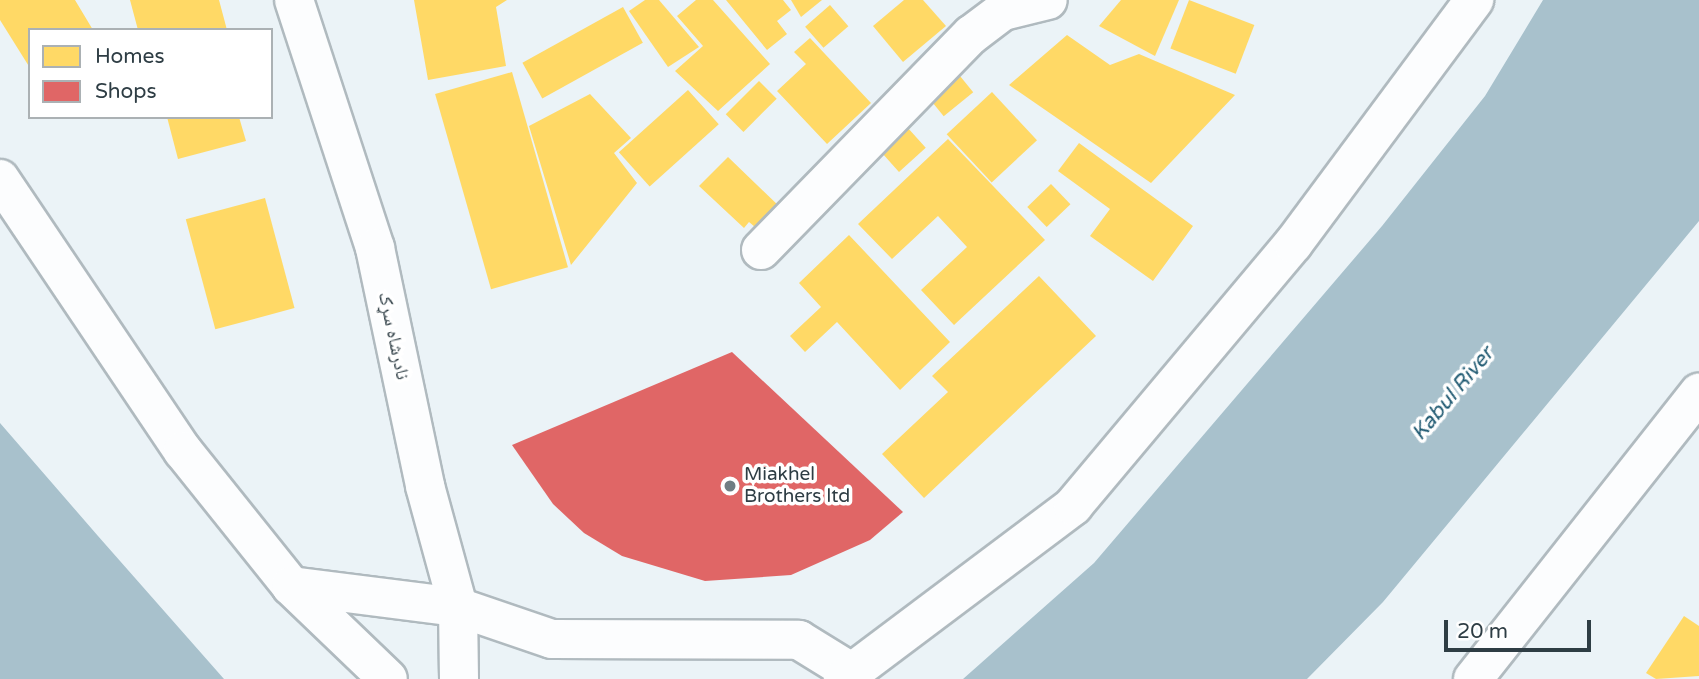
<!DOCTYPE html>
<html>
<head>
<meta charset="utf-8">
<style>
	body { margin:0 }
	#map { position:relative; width:1699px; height:679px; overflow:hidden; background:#ebf3f7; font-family:"Varela Round","Noto Naskh Arabic",sans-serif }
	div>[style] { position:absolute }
	.water>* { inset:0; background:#a8c1cc }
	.homes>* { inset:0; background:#ffd966; transform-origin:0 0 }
	.shops>* { inset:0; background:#e06666 }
	.roads { filter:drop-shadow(2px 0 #b0babf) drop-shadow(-2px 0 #b0babf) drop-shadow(0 2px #b0babf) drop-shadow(0 -2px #b0babf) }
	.minor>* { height:38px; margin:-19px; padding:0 19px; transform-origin:19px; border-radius:19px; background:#fcfdfe }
	.tertiary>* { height:38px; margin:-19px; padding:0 19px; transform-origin:19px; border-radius:19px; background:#fcfdfe }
	.dots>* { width:19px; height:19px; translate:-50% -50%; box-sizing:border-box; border:4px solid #fff; border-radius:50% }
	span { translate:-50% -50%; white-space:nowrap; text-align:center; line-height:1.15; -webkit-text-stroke:7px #fff; paint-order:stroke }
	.street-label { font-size:19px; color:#2e3d44 }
	.poi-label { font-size:19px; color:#2e3d44 }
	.left { translate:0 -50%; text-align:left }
	.water-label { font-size:21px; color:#1d5870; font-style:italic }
	.legend { position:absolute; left:28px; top:28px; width:245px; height:91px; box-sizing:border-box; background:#fff; border:2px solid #abb1b4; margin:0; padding:9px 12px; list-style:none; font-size:21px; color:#2e3d44 }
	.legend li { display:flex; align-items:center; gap:14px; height:35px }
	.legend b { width:35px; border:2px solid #abb1b4 }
	.scale { position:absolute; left:1444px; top:620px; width:147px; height:32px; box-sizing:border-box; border:4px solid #2e3d44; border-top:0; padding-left:9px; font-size:21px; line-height:24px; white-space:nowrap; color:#2e3d44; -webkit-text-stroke:5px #fff; paint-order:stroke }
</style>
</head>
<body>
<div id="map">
	<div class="water">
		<div style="clip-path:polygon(1543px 0,1699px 0,1699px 221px,1383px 602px,1307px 679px,963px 679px,1094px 563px,1382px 226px,1485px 96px)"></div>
		<div style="clip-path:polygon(0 423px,98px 536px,224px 679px,0 679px)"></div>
	</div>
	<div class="homes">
		<div style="clip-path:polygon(0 0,75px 0,93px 30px,30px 30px,30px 68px,0 20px)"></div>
		<div style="clip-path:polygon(130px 0,219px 0,227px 30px,138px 30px)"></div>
		<div style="clip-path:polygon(414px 0,507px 0,496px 7px,506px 66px,428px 80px)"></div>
		<div style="clip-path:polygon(645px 0,659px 0,699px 47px,668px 67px,629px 11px)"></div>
		<div style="clip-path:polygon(696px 0,713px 0,770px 64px,718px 111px,675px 71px,703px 46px,677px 16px)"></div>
		<div style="clip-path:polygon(726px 0,783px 0,791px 10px,777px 21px,787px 34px,767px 50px)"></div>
		<div style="clip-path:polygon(791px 0,822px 0,801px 17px)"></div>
		<div style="clip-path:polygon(904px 0,923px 0,946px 26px,903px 62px,873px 26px)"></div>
		<div style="clip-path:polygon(1121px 0,1179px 0,1155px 56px,1099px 26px)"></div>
		<div style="left:1189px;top:0;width:70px;height:52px;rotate:21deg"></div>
		<div style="left:830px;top:5px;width:28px;height:33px;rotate:49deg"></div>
		<div style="left:623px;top:7px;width:41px;height:115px;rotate:61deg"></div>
		<div style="clip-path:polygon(1067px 35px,1110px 65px,1139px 54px,1235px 95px,1151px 183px,1009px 85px)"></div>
		<div style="clip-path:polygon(810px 38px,871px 103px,827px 144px,777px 91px,806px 64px,794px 52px)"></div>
		<div style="left:512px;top:72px;width:203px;height:80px;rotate:74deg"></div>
		<div style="left:960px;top:76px;width:21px;height:38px;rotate:51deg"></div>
		<div style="left:759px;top:81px;width:25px;height:47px;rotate:45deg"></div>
		<div style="left:688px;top:90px;width:46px;height:93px;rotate:48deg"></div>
		<div style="left:992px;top:92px;width:66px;height:62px;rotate:47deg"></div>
		<div style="clip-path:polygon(590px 94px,631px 138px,614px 153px,637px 183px,571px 265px,529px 126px)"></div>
		<div style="clip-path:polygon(167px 117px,239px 117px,246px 141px,178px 159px)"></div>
		<div style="left:907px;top:127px;width:28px;height:36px;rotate:48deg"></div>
		<div style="clip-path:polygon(948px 139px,1045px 240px,954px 325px,921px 290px,967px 247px,938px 216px,892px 259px,858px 224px)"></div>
		<div style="clip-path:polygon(1079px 143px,1193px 226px,1153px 281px,1090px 236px,1110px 209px,1058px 171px)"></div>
		<div style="clip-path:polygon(728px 157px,781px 208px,755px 227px,749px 222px,744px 228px,699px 186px)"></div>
		<div style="left:1051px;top:184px;width:28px;height:33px;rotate:46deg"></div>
		<div style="left:265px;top:198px;width:114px;height:82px;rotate:75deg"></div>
		<div style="clip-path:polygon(849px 235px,950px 342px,900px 390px,837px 322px,805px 352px,790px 336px,821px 307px,799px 283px)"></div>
		<div style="clip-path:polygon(1039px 276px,1096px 336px,924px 498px,882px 454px,948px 392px,932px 376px)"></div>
		<div style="clip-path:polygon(1684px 616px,1699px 626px,1699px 676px,1656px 679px,1646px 673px)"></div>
	</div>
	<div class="shops">
		<div style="clip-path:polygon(732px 352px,903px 512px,870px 540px,791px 575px,705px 581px,622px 556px,584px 533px,553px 504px,512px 445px)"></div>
	</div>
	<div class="roads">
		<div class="minor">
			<div style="left:0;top:179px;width:328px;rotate:56.1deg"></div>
			<div style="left:183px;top:451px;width:173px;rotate:51.3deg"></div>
			<div style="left:291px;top:586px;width:134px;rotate:43.8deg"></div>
			<div style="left:761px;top:250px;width:301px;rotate:-45.7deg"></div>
			<div style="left:971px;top:35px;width:40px;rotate:-37deg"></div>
			<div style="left:1003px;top:11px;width:46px;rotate:-13.7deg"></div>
			<div style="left:291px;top:586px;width:168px;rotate:7.2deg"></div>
			<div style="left:458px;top:607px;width:99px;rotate:18.8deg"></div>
			<div style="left:552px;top:639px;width:247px;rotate:0.2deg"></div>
			<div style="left:799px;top:640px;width:61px;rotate:31.6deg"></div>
			<div style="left:843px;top:679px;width:288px;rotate:-36.9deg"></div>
			<div style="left:1073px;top:506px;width:342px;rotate:-50deg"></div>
			<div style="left:1293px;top:244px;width:304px;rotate:-53.4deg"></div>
			<div style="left:1473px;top:679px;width:365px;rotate:-51.7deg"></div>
		</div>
		<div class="tertiary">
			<div style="left:294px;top:0;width:261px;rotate:71.9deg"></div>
			<div style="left:375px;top:248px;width:243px;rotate:78.1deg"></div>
			<div style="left:425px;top:486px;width:125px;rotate:74.7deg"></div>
			<div style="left:458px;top:607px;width:72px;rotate:89.2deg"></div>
		</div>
	</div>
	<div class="dots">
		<div style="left:730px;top:486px;background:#707d83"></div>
	</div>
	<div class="street-label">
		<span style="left:393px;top:336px;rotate:78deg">نادرشاه سړک</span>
	</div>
	<div class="poi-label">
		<span class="left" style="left:744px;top:486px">Miakhel<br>Brothers ltd</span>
	</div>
	<div class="water-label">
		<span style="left:1453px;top:394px;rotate:-50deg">Kabul River</span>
	</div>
	<ul class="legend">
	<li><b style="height:19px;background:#ffd966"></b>Homes</li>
	<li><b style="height:19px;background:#e06666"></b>Shops</li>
	</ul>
	<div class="scale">20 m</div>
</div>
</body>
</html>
